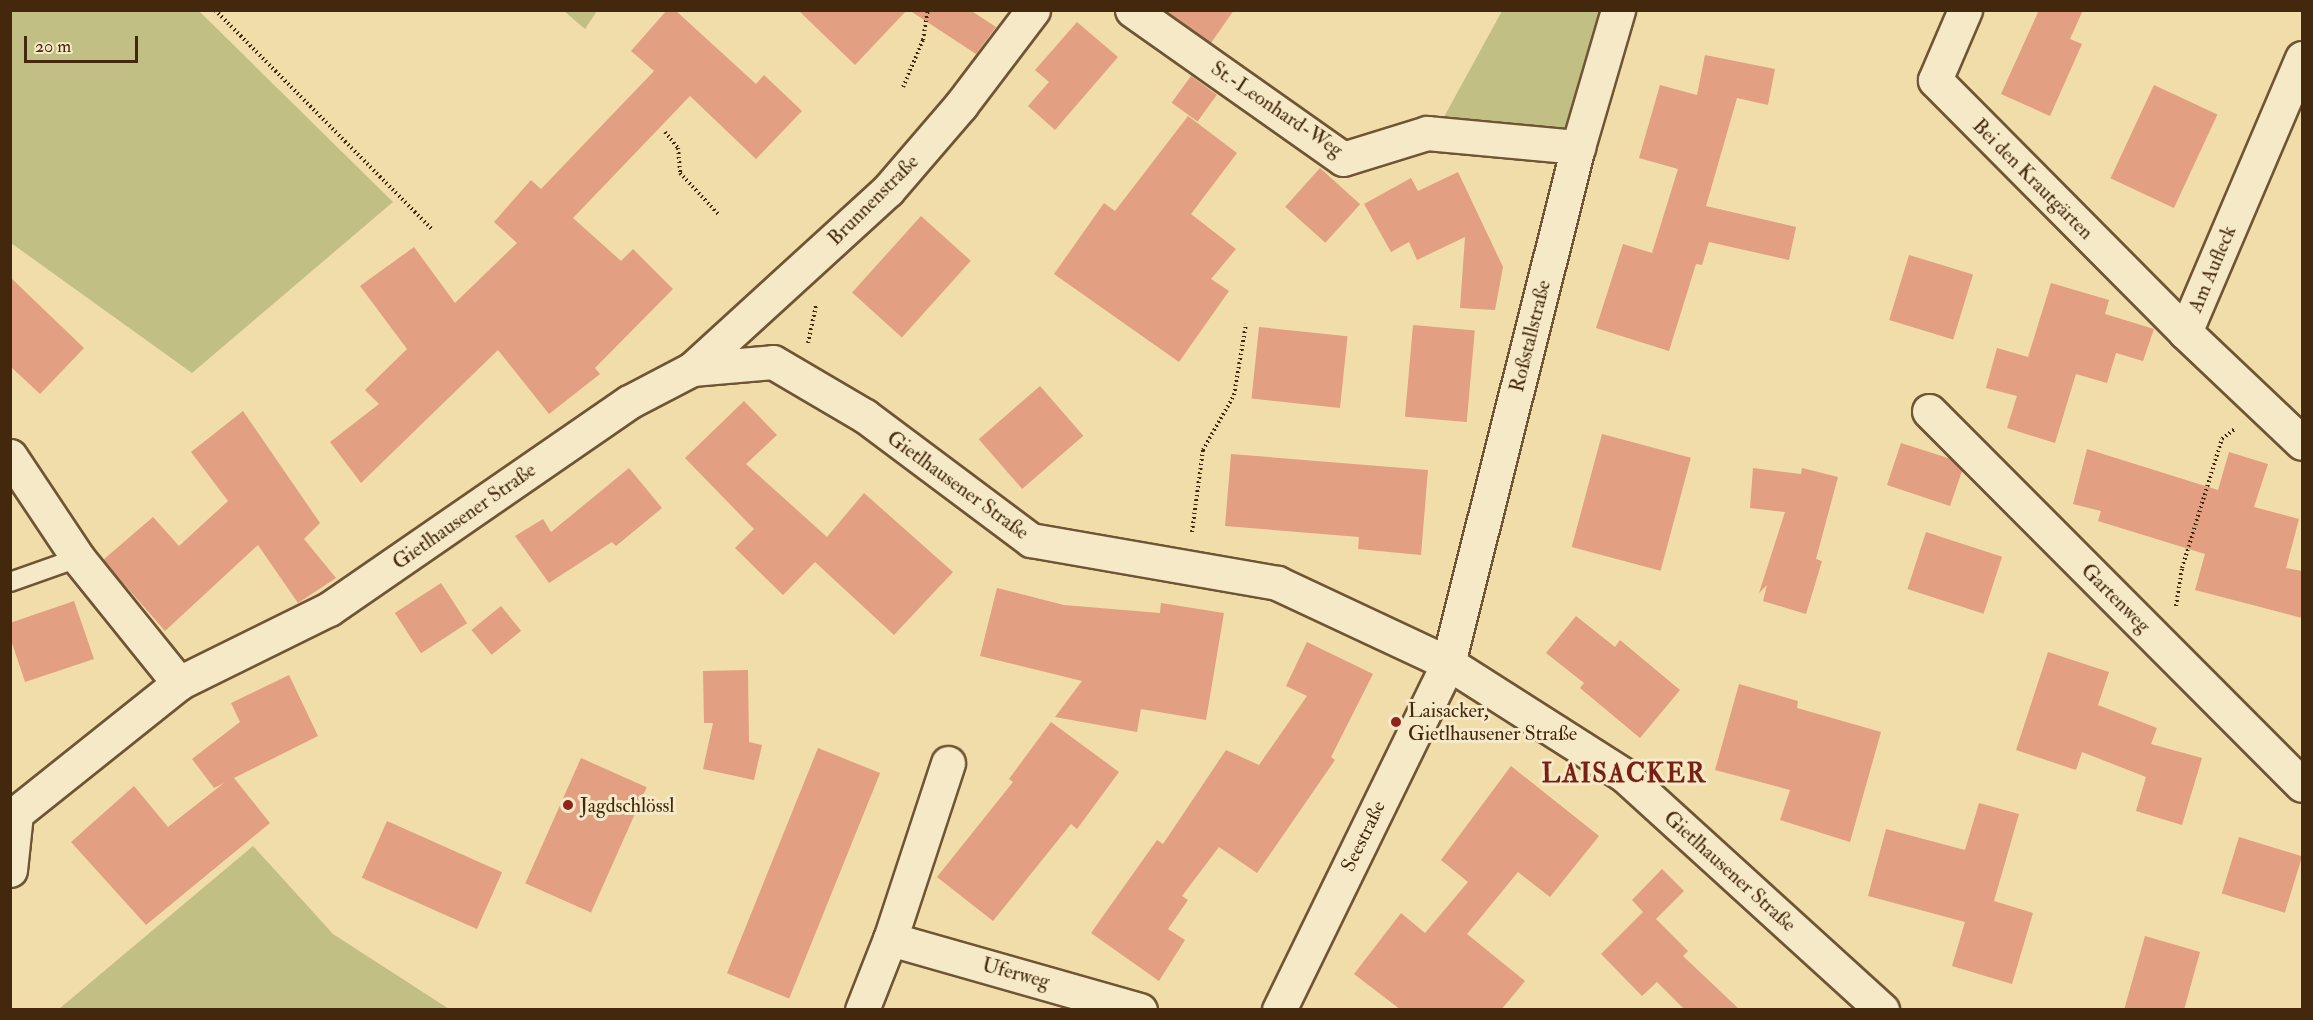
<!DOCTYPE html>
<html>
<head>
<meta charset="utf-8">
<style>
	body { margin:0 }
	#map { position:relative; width:2313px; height:1020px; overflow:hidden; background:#f0ddaa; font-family:"IM FELL Double Pica",serif }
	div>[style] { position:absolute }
	.green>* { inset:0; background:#c1bf84 }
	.building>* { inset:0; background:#e39f81; transform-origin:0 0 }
	.path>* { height:4px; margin-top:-2px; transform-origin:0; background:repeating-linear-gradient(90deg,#44280d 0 1.5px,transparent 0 4.5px) }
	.roads { filter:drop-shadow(2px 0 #6f5534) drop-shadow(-2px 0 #6f5534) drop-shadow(0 2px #6f5534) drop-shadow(0 -2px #6f5534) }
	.service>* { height:18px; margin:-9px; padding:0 9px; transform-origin:9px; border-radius:9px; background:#f5e9c8 }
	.minor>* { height:33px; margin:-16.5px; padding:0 16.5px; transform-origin:16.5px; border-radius:16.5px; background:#f5e9c8 }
	.dots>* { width:16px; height:16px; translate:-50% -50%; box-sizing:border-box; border:3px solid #f5e9c8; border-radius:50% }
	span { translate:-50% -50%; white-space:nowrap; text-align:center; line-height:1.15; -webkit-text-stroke:6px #f5e9c8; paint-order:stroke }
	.street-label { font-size:20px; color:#44280d }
	.poi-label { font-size:20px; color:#44280d }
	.left { translate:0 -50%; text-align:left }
	.district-label { font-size:26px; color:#7a1f14; font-weight:700; letter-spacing:1.5px }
	.frame { position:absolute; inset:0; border:12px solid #44280d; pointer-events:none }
	.scale { position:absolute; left:24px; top:36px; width:114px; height:27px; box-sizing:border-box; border:3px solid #44280d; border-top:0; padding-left:8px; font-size:18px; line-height:21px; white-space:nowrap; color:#44280d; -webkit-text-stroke:4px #f5e9c8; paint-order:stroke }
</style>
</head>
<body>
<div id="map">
	<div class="green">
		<div style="clip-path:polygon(11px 10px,199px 11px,393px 202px,192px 373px,11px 243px)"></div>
		<div style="clip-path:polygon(564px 11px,597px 11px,585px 29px)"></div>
		<div style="clip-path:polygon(1502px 11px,1606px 11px,1570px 137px,1439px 126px)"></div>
		<div style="clip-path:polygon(253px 846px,333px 934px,449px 1009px,59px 1009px)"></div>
	</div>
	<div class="building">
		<div style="clip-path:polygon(667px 10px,675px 10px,756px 84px,764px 75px,802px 111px,756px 159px,690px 96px,573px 218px,621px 261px,633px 249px,673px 289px,595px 368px,600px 374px,549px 414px,498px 350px,361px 483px,330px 442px,379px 404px,365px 390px,407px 349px,360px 286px,414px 247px,455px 303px,517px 243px,494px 222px,531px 180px,541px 189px,654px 71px,631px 51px)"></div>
		<div style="clip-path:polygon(798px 10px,907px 10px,855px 65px)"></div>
		<div style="clip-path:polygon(909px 10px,970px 10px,996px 27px,976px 54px)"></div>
		<div style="clip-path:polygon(1165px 10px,1234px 10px,1211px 43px)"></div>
		<div style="clip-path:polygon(2039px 10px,2083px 10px,2070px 39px,2082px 44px,2050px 116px,2001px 94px)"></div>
		<div style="clip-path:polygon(1077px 22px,1118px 57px,1055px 130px,1028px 106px,1049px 82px,1035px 70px)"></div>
		<div style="clip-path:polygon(1705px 55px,1775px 69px,1768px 105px,1737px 98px,1706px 206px,1796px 227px,1789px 260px,1709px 242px,1702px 265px,1696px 264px,1669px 351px,1596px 328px,1623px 244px,1652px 253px,1678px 169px,1639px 158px,1660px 85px,1697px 95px)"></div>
		<div style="left:1191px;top:76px;width:32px;height:33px;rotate:36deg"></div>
		<div style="left:2154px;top:85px;width:70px;height:103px;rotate:25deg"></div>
		<div style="clip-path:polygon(1188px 116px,1237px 153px,1191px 214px,1236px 249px,1211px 279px,1229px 291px,1179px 362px,1054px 274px,1104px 203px,1115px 211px)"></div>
		<div style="left:1320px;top:168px;width:54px;height:52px;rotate:42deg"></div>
		<div style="clip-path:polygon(1458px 172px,1503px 267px,1495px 310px,1460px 308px,1465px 237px,1417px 260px,1409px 242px,1391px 252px,1364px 204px,1411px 178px,1418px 191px)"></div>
		<div style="left:921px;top:216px;width:67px;height:103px;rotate:42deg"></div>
		<div style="left:1909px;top:255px;width:67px;height:68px;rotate:17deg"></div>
		<div style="clip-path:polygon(10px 277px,84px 348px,40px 394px,10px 366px)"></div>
		<div style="clip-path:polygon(2051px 283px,2109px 300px,2105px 314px,2154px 329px,2143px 361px,2116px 353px,2107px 383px,2076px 374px,2055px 443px,2007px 428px,2017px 396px,1986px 388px,1997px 348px,2028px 357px)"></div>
		<div style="left:1413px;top:325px;width:62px;height:92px;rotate:5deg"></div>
		<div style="left:1259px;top:327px;width:89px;height:72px;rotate:6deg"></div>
		<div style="left:1040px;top:386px;width:66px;height:81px;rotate:49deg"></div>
		<div style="clip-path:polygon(744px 401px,777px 435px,746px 464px,827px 537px,864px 493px,953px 572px,894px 635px,815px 562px,783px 595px,735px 548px,754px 529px,685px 458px)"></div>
		<div style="clip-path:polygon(243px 411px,320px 523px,304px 539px,336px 578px,298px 603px,258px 545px,165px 631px,103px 560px,153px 517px,179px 546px,228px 501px,191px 452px)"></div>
		<div style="left:1602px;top:434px;width:92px;height:117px;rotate:15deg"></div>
		<div style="clip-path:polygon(1901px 443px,1951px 459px,1962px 471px,1950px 506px,1887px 485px)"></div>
		<div style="clip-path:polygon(2087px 449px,2218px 490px,2229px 452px,2268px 464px,2254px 507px,2299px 519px,2286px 568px,2302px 571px,2302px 618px,2195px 590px,2205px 554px,2098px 521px,2101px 511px,2073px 504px)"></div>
		<div style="clip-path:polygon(1231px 454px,1428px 470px,1421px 555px,1358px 549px,1359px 537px,1225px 526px)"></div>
		<div style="clip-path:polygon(629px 468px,662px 508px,616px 546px,612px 542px,549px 583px,515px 536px,543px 519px,551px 532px)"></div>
		<div style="clip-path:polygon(1753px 468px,1801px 474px,1802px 468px,1838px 477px,1816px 559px,1822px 561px,1806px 614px,1763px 601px,1767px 585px,1759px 593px,1785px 512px,1750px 508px)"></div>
		<div style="left:1926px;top:532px;width:80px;height:60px;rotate:18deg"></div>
		<div style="left:441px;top:583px;width:48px;height:55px;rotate:57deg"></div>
		<div style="clip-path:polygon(997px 588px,1064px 605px,1160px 613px,1161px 603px,1224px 613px,1206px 720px,1141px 709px,1137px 732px,1055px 717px,1082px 681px,980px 656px)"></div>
		<div style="clip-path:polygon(74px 601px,94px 659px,25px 682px,10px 637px,10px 623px)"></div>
		<div style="left:501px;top:606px;width:32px;height:38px;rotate:51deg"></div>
		<div style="clip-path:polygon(1576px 616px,1615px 647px,1620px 640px,1680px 690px,1640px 738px,1580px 688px,1584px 683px,1546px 653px)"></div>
		<div style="clip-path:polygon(1307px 642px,1373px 674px,1331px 757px,1335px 760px,1257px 873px,1219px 847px,1182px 896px,1188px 900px,1168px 929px,1185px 940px,1159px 981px,1091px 933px,1157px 840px,1163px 844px,1226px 750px,1259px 765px,1307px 696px,1286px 686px)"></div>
		<div style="clip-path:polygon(2048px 652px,2109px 672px,2098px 705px,2157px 728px,2151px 744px,2202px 758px,2182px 825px,2136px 811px,2146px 777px,2082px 752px,2076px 770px,2016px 750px)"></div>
		<div style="clip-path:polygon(748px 670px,749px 742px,762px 745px,754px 780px,703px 769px,713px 723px,704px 723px,703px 671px)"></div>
		<div style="clip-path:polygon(289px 675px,318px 736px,234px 778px,270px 823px,146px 925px,71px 842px,134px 786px,168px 827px,224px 783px,214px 788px,192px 759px,240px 722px,231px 703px)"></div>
		<div style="clip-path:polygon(1739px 684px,1798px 701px,1797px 708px,1881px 732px,1850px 842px,1780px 820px,1790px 790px,1715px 770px)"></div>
		<div style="clip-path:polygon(1051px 722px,1119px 772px,1077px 829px,1071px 824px,993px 921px,937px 877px,1013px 782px,1009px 779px)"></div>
		<div style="left:818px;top:748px;width:67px;height:243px;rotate:22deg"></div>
		<div style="left:581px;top:758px;width:72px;height:137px;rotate:24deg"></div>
		<div style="clip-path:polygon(1511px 766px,1599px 836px,1550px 897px,1518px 872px,1467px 934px,1525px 981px,1501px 1010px,1401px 1010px,1354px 974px,1401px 913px,1425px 933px,1468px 882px,1441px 860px)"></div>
		<div style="clip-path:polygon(1979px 803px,2019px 814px,1994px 901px,2033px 913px,2012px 984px,1952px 966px,1965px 922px,1868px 896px,1886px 829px,1965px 850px)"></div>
		<div style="left:387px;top:821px;width:126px;height:62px;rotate:24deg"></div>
		<div style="left:2239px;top:837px;width:66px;height:59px;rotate:17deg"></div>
		<div style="clip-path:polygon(1662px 869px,1684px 891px,1656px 919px,1688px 951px,1683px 956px,1740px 1010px,1685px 1010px,1657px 982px,1642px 996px,1601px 954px,1643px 912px,1632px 900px)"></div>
		<div style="clip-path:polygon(2145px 936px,2200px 952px,2184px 1010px,2124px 1010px)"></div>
	</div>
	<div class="path">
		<div style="left:215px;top:10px;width:308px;rotate:45.3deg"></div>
		<div style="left:903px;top:87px;width:51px;rotate:-66.9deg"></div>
		<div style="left:923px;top:40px;width:30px;rotate:-81deg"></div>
		<div style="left:665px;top:132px;width:21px;rotate:51deg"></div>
		<div style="left:678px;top:148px;width:25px;rotate:85deg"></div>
		<div style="left:680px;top:173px;width:57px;rotate:47.1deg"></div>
		<div style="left:808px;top:343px;width:38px;rotate:-78deg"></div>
		<div style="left:1192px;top:532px;width:83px;rotate:-82.4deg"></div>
		<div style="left:1203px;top:450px;width:63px;rotate:-60.6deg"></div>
		<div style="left:1234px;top:395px;width:72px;rotate:-80.4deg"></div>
		<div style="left:2176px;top:606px;width:38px;rotate:-81deg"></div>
		<div style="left:2182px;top:568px;width:135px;rotate:-72.8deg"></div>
		<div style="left:2222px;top:439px;width:16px;rotate:-38deg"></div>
	</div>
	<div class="roads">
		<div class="service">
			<div style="left:10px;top:582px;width:72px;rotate:-19.4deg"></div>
		</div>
		<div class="minor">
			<div style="left:1132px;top:10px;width:258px;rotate:35.2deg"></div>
			<div style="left:1343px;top:159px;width:88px;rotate:-17.2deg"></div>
			<div style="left:1427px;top:133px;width:152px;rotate:5.3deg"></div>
			<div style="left:1965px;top:10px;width:76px;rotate:113.2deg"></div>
			<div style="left:1935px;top:80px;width:355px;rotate:45.2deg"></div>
			<div style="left:2302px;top:58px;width:298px;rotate:113.1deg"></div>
			<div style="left:2185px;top:332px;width:161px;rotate:43.5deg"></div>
			<div style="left:692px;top:369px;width:265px;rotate:-42.4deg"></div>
			<div style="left:888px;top:190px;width:112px;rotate:-49.3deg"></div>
			<div style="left:961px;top:105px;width:119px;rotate:-52.8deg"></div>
			<div style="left:1929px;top:411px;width:528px;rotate:45.08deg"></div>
			<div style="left:10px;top:456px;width:123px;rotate:56.3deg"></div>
			<div style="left:78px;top:558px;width:161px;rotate:51.1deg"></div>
			<div style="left:948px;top:763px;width:185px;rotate:108.2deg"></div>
			<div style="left:890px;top:939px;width:260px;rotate:15.9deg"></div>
			<div style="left:10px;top:818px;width:216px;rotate:-38.6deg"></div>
			<div style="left:179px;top:683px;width:167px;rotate:-26.3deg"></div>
			<div style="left:329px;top:609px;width:364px;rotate:-34.6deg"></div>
			<div style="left:629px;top:402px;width:71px;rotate:-27.6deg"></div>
			<div style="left:692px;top:369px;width:81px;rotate:-4.9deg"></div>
			<div style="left:773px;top:362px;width:107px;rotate:30.4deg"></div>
			<div style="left:865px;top:416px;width:207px;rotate:36.8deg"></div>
			<div style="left:1031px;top:540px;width:250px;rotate:9.9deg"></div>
			<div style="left:1277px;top:583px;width:189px;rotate:25.1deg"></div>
			<div style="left:1448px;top:663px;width:209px;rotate:32.5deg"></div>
			<div style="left:1624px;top:775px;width:349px;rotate:42.3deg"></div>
			<div style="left:10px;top:870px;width:56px;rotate:-83.9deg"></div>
			<div style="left:862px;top:1010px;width:76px;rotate:-68.5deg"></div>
			<div style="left:1279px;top:1010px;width:386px;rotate:-64deg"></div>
			<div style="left:1448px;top:663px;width:532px;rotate:-75.86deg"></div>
			<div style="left:1578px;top:147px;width:143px;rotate:-73.7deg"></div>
		</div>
	</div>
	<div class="dots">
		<div style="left:1396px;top:722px;background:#8f2418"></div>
		<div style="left:568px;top:805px;background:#8f2418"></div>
	</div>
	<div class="street-label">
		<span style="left:1277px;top:109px;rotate:34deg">St.-Leonhard-Weg</span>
		<span style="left:2033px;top:179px;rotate:45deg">Bei den Krautgärten</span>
		<span style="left:873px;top:200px;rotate:-45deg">Brunnenstraße</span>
		<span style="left:2212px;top:269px;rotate:-67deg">Am Aufleck</span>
		<span style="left:1530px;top:336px;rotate:-76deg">Roßstallstraße</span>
		<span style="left:958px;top:485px;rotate:36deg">Gietlhausener Straße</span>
		<span style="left:464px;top:516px;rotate:-35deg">Gietlhausener Straße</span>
		<span style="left:2116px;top:598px;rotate:45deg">Gartenweg</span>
		<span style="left:1363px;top:836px;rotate:-64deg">Seestraße</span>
		<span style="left:1730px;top:871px;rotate:42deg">Gietlhausener Straße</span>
		<span style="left:1016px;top:973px;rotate:15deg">Uferweg</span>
	</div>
	<div class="poi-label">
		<span class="left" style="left:1408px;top:722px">Laisacker,<br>Gietlhausener Straße</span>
		<span class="left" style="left:580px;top:805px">Jagdschlössl</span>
	</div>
	<div class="district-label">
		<span style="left:1624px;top:775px">LAISACKER</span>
	</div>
	<div class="frame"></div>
	<div class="scale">20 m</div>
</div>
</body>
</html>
